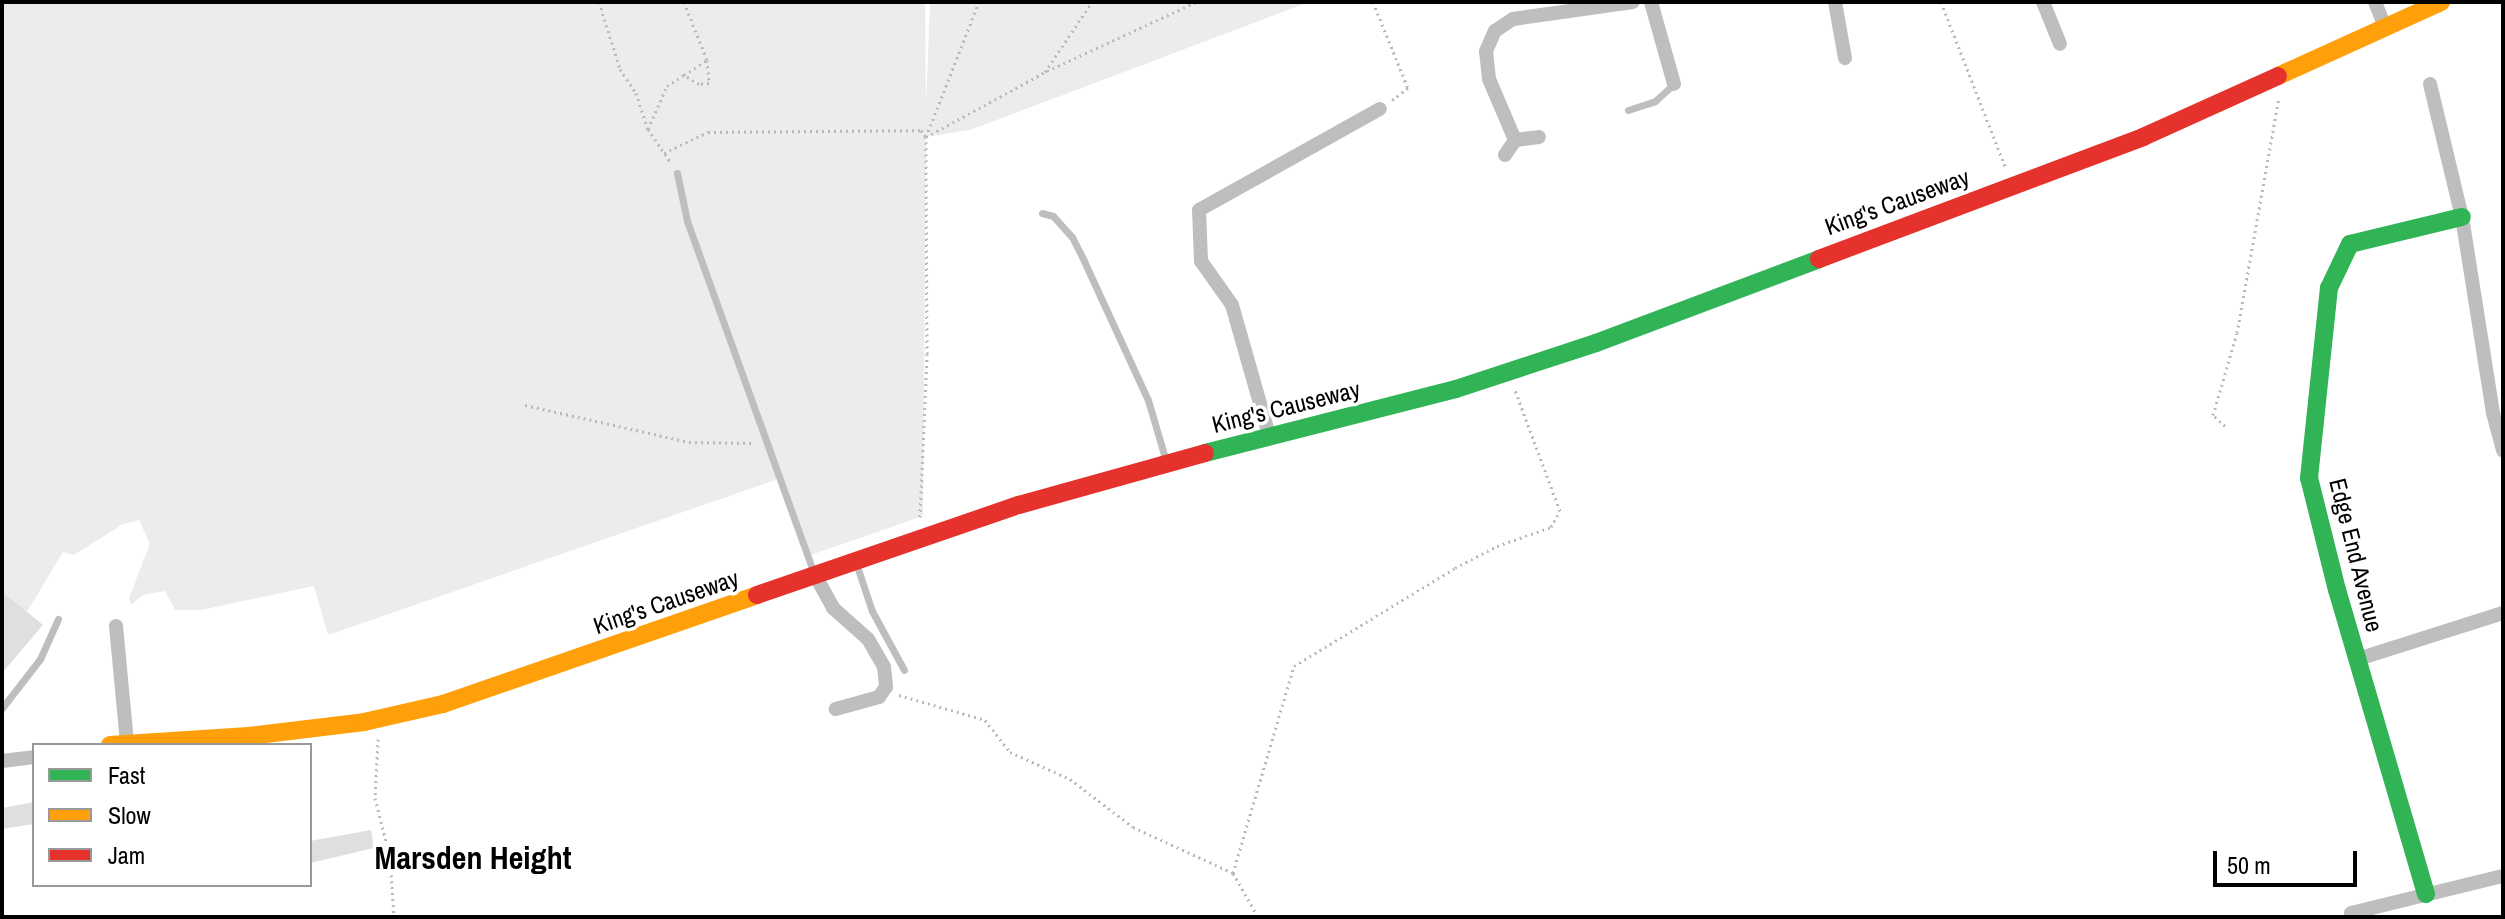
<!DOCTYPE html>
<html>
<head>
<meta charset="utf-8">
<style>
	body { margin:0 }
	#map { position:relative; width:2505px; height:919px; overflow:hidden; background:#fff; font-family:"Archivo Narrow",sans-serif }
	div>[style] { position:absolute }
	.green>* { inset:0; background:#ececec }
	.building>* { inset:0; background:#dfdfdf }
	.path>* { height:3px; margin-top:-1.5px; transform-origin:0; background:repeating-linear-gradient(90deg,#b9b9b9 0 2px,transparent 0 6px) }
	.lane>* { height:7px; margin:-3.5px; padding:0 3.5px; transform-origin:3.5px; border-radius:3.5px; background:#bebebe }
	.street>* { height:14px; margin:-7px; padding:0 7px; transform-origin:7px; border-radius:7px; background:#bebebe }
	.fast>* { height:18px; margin:-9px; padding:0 9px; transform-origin:9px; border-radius:9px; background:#30b455 }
	.slow>* { height:18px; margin:-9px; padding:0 9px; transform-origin:9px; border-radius:9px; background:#ff9f0a }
	.jam>* { height:18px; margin:-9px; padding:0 9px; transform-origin:9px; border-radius:9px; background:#e5322d }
	span { translate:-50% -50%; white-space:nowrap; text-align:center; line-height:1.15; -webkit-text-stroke:7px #fff; paint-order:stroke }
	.street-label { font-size:24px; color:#000 }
	.district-label { font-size:32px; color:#000; font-weight:700 }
	.frame { position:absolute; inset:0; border:4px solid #000; pointer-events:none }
	.legend { position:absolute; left:32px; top:743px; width:280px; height:144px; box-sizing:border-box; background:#fff; border:2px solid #999; margin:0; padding:10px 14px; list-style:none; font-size:24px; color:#000 }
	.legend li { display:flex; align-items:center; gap:16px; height:40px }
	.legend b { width:40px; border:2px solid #999 }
	.scale { position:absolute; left:2213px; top:851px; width:144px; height:36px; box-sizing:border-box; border:4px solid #000; border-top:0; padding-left:10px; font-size:24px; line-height:28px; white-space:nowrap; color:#000; -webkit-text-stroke:6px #fff; paint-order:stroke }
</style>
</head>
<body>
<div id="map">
	<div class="green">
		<div style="clip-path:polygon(2px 2px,925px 2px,926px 106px,930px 2px,1309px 2px,970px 130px,926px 137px,923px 516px,808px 556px,781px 478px,328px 635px,314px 586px,201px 610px,175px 610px,165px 591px,143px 595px,131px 605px,129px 598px,150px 544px,139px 520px,123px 524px,74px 555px,63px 552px,27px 612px,5px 593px,2px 596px)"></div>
	</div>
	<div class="building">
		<div style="clip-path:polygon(2px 591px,43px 625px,2px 673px)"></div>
		<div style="clip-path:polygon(34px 802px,34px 824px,2px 829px,2px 808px)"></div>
		<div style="clip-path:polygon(371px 830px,374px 848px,310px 863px,310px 841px)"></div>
	</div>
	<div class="path">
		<div style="left:599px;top:2px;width:70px;rotate:72.6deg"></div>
		<div style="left:620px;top:69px;width:29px;rotate:56deg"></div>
		<div style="left:636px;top:93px;width:38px;rotate:72deg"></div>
		<div style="left:648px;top:129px;width:41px;rotate:55.9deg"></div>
		<div style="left:684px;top:2px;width:62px;rotate:68.4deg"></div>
		<div style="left:1373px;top:2px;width:93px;rotate:67.9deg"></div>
		<div style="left:1408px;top:88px;width:20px;rotate:143deg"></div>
		<div style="left:1941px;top:2px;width:176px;rotate:68.7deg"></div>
		<div style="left:1047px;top:71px;width:164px;rotate:-24.8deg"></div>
		<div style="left:648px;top:129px;width:47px;rotate:-66.2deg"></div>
		<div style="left:667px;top:86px;width:20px;rotate:-33deg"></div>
		<div style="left:684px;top:75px;width:27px;rotate:-33deg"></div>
		<div style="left:707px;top:60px;width:23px;rotate:85deg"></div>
		<div style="left:709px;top:83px;width:10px;rotate:174deg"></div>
		<div style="left:699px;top:84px;width:17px;rotate:-149deg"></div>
		<div style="left:664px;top:153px;width:49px;rotate:-25.5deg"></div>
		<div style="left:708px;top:132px;width:213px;rotate:-0.5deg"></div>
		<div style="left:921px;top:130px;width:9px;rotate:54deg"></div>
		<div style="left:926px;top:137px;width:145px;rotate:-68.6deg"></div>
		<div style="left:525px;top:405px;width:168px;rotate:12.7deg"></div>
		<div style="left:689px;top:442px;width:66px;rotate:0.9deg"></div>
		<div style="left:2225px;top:426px;width:16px;rotate:-137deg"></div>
		<div style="left:2213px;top:415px;width:85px;rotate:-73.7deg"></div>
		<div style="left:2237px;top:333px;width:240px;rotate:-79.9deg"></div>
		<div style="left:920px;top:517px;width:163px;rotate:-87.5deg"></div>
		<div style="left:927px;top:354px;width:217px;rotate:-90.3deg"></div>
		<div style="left:926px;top:137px;width:136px;rotate:-28.6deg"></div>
		<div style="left:1045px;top:72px;width:84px;rotate:-56.1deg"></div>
		<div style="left:899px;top:695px;width:90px;rotate:16.2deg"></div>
		<div style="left:985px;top:720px;width:41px;rotate:52deg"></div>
		<div style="left:1010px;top:752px;width:66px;rotate:24.2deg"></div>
		<div style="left:1070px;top:779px;width:79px;rotate:37.3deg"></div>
		<div style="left:1133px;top:827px;width:110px;rotate:24.7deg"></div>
		<div style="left:1233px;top:873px;width:51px;rotate:60.4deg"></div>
		<div style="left:378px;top:739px;width:59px;rotate:92.9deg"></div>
		<div style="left:375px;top:798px;width:61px;rotate:75.7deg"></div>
		<div style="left:390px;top:857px;width:60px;rotate:86.2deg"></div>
		<div style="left:1233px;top:873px;width:216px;rotate:-73.6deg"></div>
		<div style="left:1294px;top:666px;width:188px;rotate:-31.3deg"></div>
		<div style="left:1455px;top:568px;width:47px;rotate:-27.6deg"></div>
		<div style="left:1497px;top:546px;width:57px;rotate:-19.4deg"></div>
		<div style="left:1551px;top:527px;width:18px;rotate:-61deg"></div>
		<div style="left:1560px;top:511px;width:129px;rotate:-110.4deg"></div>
	</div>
	<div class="lane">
		<div style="left:1628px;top:110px;width:28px;rotate:-18deg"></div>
		<div style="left:1655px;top:101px;width:25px;rotate:-42deg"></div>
		<div style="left:677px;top:173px;width:49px;rotate:78.2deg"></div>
		<div style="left:687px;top:221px;width:374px;rotate:70.2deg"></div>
		<div style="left:1042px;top:213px;width:11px;rotate:15deg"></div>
		<div style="left:1053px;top:216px;width:28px;rotate:48deg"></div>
		<div style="left:1072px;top:237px;width:27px;rotate:63deg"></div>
		<div style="left:1084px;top:261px;width:153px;rotate:65.3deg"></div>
		<div style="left:1148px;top:400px;width:64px;rotate:73.6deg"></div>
		<div style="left:857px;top:566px;width:47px;rotate:71.6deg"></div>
		<div style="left:872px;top:611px;width:67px;rotate:61.5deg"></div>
		<div style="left:2px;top:708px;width:62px;rotate:-52.2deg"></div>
		<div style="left:40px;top:659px;width:44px;rotate:-65.8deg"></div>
	</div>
	<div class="street">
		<div style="left:1651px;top:2px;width:85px;rotate:74.3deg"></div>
		<div style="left:1835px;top:2px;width:57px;rotate:79.9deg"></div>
		<div style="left:2043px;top:2px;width:45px;rotate:68deg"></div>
		<div style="left:2375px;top:2px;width:27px;rotate:68deg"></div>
		<div style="left:2430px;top:84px;width:137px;rotate:76.5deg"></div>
		<div style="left:2462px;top:217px;width:198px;rotate:81deg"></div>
		<div style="left:2493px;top:413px;width:39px;rotate:75deg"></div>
		<div style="left:1515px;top:140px;width:66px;rotate:-113.1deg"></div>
		<div style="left:1489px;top:79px;width:28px;rotate:-96deg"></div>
		<div style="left:1486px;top:51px;width:22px;rotate:-66deg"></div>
		<div style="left:1495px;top:31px;width:22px;rotate:-34deg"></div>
		<div style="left:1513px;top:19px;width:121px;rotate:-8.1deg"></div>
		<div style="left:1505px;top:155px;width:18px;rotate:-56deg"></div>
		<div style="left:1515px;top:140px;width:24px;rotate:-7deg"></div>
		<div style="left:1269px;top:435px;width:135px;rotate:-105.9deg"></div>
		<div style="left:1232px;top:305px;width:54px;rotate:-125.2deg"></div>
		<div style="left:1201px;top:261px;width:51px;rotate:-92.2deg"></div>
		<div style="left:1199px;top:210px;width:207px;rotate:-29.2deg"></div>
		<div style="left:815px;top:575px;width:38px;rotate:61deg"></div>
		<div style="left:833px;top:608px;width:47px;rotate:41.5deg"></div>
		<div style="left:868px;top:639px;width:32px;rotate:60deg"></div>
		<div style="left:884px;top:667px;width:20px;rotate:84deg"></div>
		<div style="left:886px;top:687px;width:12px;rotate:125deg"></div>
		<div style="left:879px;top:697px;width:45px;rotate:164.4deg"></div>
		<div style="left:116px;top:626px;width:117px;rotate:84.6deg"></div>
		<div style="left:2358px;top:659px;width:152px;rotate:-17.6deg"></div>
		<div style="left:2px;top:761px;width:32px;rotate:-7deg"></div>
		<div style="left:2351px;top:913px;width:156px;rotate:-13.7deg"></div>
	</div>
	<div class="fast">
		<div style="left:1205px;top:453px;width:259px;rotate:-14.3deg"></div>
		<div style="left:1456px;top:389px;width:147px;rotate:-18.2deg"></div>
		<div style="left:1596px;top:343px;width:238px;rotate:-20.6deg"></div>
		<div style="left:2426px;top:894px;width:317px;rotate:-106.3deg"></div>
		<div style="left:2337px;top:590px;width:115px;rotate:-104deg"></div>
		<div style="left:2309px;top:478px;width:191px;rotate:-84deg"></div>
		<div style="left:2329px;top:288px;width:49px;rotate:-64.5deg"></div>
		<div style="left:2350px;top:244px;width:115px;rotate:-13.6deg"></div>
	</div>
	<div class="slow">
		<div style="left:2278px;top:76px;width:179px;rotate:-24.4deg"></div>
		<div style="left:110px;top:745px;width:139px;rotate:-3.7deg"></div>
		<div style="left:249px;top:736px;width:116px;rotate:-6.9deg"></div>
		<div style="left:364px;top:722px;width:81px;rotate:-12.8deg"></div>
		<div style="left:443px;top:704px;width:332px;rotate:-19.1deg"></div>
	</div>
	<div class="jam">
		<div style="left:1819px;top:259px;width:346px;rotate:-20.6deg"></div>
		<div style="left:2143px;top:137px;width:148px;rotate:-24.3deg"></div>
		<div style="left:757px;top:595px;width:277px;rotate:-19deg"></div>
		<div style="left:1019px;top:505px;width:193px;rotate:-15.6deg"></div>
	</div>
	<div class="street-label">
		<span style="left:1897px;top:202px;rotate:-20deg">King's Causeway</span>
		<span style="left:1286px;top:407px;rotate:-14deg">King's Causeway</span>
		<span style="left:2356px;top:555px;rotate:76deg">Edge End Avenue</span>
		<span style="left:666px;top:602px;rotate:-19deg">King's Causeway</span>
	</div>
	<div class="district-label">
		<span style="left:473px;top:858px">Marsden Height</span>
	</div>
	<div class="frame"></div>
	<ul class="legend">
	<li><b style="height:10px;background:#30b455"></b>Fast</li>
	<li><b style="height:10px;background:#ff9f0a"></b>Slow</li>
	<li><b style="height:10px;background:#e5322d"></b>Jam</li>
	</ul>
	<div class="scale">50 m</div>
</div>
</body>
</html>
